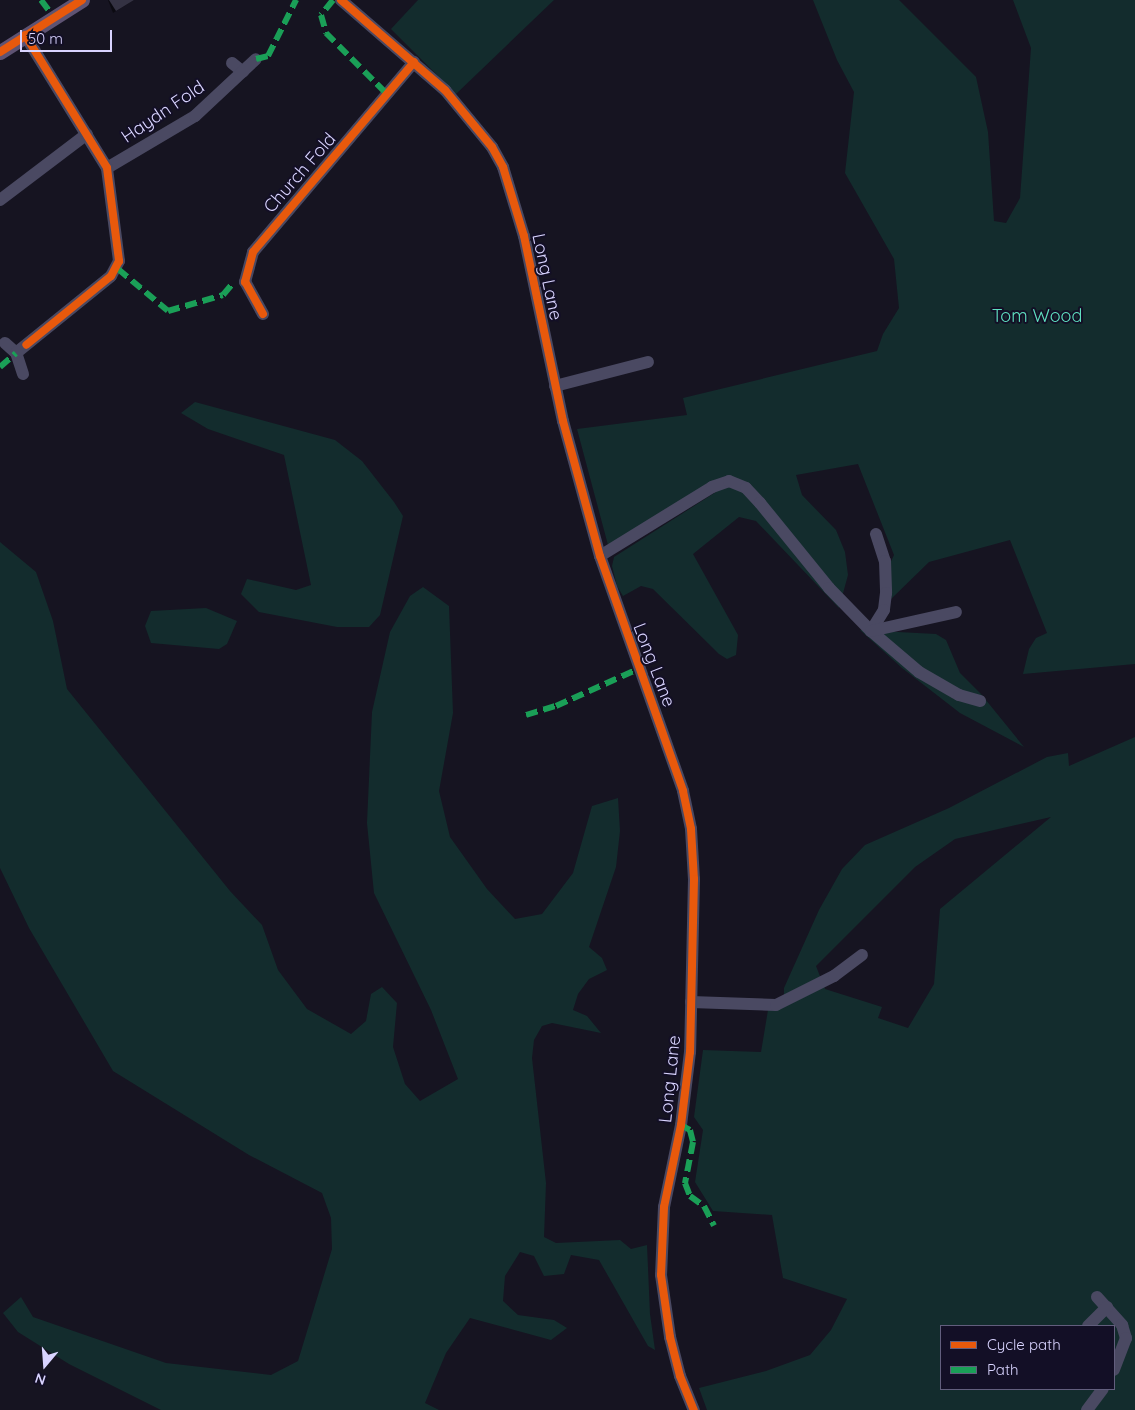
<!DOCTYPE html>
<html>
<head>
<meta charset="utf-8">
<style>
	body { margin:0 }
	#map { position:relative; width:1135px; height:1410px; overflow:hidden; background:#161421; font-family:Quicksand,sans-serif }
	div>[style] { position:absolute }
	.green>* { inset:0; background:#132c2d }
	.shadow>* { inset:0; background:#0007 }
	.building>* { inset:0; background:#343243 }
	.minor>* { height:12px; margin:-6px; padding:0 6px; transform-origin:6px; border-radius:6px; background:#4a4962 }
	.major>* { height:15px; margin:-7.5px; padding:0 7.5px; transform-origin:7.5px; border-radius:7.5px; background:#5e5373 }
	.quiet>* { height:6px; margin-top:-3px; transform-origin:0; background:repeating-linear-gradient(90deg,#1a9f57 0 12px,transparent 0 18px) }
	.cycleway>* { height:8px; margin:-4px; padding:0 4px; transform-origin:4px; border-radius:4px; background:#e8590c }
	span { translate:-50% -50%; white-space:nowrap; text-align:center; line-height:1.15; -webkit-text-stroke:4px #130f26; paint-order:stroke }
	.street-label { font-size:18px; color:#d9d4ff }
	.park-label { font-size:18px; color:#5fe0c0 }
	.legend { position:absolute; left:940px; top:1325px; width:175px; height:65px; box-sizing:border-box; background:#130f26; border:1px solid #625e7d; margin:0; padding:6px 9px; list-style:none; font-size:15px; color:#d9d4ff }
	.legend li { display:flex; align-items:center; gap:10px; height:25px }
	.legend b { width:25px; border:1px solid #625e7d }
	.north { position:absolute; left:20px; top:1340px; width:50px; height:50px; -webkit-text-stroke:4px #130f26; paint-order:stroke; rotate:198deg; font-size:14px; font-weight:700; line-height:20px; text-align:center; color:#d9d4ff }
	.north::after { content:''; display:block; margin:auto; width:18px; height:22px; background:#d9d4ff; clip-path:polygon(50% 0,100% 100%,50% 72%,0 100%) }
	.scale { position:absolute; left:20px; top:30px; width:92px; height:22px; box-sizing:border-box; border:2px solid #d9d4ff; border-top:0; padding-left:6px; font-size:15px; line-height:18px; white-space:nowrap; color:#d9d4ff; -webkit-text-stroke:4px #130f26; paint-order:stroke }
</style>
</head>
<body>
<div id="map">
	<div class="green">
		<div style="clip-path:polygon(418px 0,554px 0,456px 94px,391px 29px)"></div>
		<div style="clip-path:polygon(813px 0,899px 0,976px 77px,988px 132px,994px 221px,1006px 223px,1020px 198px,1031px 48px,1013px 0,1135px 0,1135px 664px,1023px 674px,1029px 649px,1036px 638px,1047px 633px,1010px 540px,929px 562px,888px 602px,886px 572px,894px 555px,858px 464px,796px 475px,802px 495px,836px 530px,845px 552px,848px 575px,839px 608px,756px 521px,739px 517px,693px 554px,738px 635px,736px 655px,727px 659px,719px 654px,653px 589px,641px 586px,623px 596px,617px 586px,612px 566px,614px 557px,716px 492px,713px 490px,608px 545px,577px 429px,687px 415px,683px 398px,877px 351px,883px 334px,899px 308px,894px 259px,845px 173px,854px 92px,837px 60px)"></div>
		<div style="clip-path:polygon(195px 402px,335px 440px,362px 461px,394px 502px,403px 516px,380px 615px,369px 627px,337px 627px,259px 612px,241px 594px,247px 579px,296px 590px,311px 585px,284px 455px,208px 429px,181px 413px)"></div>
		<div style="clip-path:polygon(0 542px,36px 572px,53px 621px,67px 689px,230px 891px,262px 925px,278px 970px,307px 1009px,351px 1034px,366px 1021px,371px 994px,382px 987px,397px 1003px,393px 1047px,405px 1084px,420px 1101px,458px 1079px,431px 1010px,374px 893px,367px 823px,372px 712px,390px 632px,410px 596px,423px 587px,449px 606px,453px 713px,439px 791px,450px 837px,487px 889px,515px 919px,542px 914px,573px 873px,592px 806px,618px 798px,620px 831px,616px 867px,589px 947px,602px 958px,607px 970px,589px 979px,578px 994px,573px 1010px,587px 1016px,601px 1033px,552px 1023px,542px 1026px,534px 1040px,532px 1058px,546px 1183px,544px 1237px,556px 1243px,620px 1240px,631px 1249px,647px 1245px,650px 1314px,655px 1350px,648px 1346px,599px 1260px,571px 1255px,564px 1274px,544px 1276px,534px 1256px,520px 1252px,505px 1276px,503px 1301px,518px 1315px,554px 1320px,567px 1328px,551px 1340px,470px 1318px,446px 1353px,425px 1403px,439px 1410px,161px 1410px,69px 1364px,18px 1332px,3px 1313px,21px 1297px,33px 1317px,166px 1363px,271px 1375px,298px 1361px,332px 1249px,331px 1218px,322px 1193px,249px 1155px,113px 1071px,29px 928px,0 868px)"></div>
		<div style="clip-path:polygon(206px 608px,237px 621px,227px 644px,219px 649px,151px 643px,145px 626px,151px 611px)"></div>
		<div style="clip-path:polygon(860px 630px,936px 634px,946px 640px,960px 673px,981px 694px,1024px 747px,960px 713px,902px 668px)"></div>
		<div style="clip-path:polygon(evenodd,1135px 737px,1135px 1410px,707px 1410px,699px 1388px,766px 1371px,810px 1355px,831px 1330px,847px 1299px,783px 1278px,772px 1215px,713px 1211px,695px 1182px,703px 1130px,694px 1117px,703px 1050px,761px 1052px,769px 1004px,784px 1002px,784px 988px,819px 910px,842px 869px,865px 845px,949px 808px,1047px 757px,1068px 753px,1069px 766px,1135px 737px,1051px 817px,940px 909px,934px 984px,908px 1028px,878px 1018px,882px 1007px,825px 989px,816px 966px,915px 867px,955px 839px,1051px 817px,1135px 737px,941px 1326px,1114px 1326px,1114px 1389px,941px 1389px,941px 1326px)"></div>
	</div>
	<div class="shadow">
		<div style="clip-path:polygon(108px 0,134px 0,113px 13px)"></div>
	</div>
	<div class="building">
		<div style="clip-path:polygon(109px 0,134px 0,116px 11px)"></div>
	</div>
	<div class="minor">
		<div style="left:341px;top:0;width:138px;rotate:40.9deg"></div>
		<div style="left:445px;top:90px;width:74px;rotate:50.5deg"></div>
		<div style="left:492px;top:147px;width:23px;rotate:61deg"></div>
		<div style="left:503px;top:167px;width:72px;rotate:73.1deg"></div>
		<div style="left:524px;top:236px;width:189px;rotate:78.1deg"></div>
		<div style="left:563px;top:421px;width:140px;rotate:74.7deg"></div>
		<div style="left:600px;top:556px;width:249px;rotate:70.5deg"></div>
		<div style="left:683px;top:791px;width:39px;rotate:78deg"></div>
		<div style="left:691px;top:829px;width:50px;rotate:86.6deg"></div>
		<div style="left:694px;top:879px;width:173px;rotate:91.3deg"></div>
		<div style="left:690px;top:1052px;width:74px;rotate:97deg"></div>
		<div style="left:681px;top:1125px;width:84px;rotate:101.7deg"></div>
		<div style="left:664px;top:1207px;width:68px;rotate:92.5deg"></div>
		<div style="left:661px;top:1275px;width:63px;rotate:81.7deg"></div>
		<div style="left:670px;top:1337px;width:40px;rotate:75.6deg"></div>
		<div style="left:680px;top:1376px;width:37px;rotate:68deg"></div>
		<div style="left:232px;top:63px;width:14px;rotate:39deg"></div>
		<div style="left:107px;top:168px;width:102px;rotate:-30.6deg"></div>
		<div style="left:195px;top:116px;width:83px;rotate:-43.1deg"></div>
		<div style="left:0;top:200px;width:109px;rotate:-37.2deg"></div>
		<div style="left:263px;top:314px;width:37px;rotate:-119deg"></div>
		<div style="left:245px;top:282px;width:31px;rotate:-75deg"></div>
		<div style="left:253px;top:252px;width:249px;rotate:-49.7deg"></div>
		<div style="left:5px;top:343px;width:15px;rotate:42deg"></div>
		<div style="left:23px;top:374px;width:22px;rotate:-108deg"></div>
		<div style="left:16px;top:353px;width:122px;rotate:-39deg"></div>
		<div style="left:111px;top:276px;width:17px;rotate:-62deg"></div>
		<div style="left:119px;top:261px;width:94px;rotate:-97.4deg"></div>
		<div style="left:107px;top:168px;width:156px;rotate:-121.7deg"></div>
		<div style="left:555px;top:386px;width:96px;rotate:-14.5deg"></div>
		<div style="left:876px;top:534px;width:28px;rotate:72deg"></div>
		<div style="left:885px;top:561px;width:32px;rotate:88deg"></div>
		<div style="left:886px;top:593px;width:17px;rotate:97deg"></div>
		<div style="left:884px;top:610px;width:25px;rotate:122deg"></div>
		<div style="left:871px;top:631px;width:63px;rotate:40.5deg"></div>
		<div style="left:919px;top:672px;width:46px;rotate:29.9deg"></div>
		<div style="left:959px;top:695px;width:22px;rotate:16deg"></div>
		<div style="left:600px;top:556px;width:132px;rotate:-31.6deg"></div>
		<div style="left:712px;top:487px;width:18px;rotate:-19deg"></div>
		<div style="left:729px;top:481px;width:18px;rotate:22deg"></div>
		<div style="left:746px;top:488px;width:21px;rotate:47deg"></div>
		<div style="left:760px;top:503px;width:109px;rotate:50.9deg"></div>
		<div style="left:829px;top:588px;width:60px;rotate:45.7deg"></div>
		<div style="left:871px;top:631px;width:87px;rotate:-12.6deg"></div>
		<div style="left:691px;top:1002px;width:85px;rotate:2deg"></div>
		<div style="left:776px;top:1005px;width:65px;rotate:-26.6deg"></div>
		<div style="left:834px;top:976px;width:35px;rotate:-37deg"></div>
		<div style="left:1097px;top:1297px;width:38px;rotate:48deg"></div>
		<div style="left:1122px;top:1325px;width:14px;rotate:73deg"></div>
		<div style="left:1126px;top:1338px;width:34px;rotate:111deg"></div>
		<div style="left:1088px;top:1326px;width:27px;rotate:-45deg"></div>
		<div style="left:1087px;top:1410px;width:26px;rotate:-53deg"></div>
	</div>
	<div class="major">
		<div style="left:0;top:52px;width:97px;rotate:-32.4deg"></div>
	</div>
	<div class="quiet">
		<div style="left:41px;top:0;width:21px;rotate:53deg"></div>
		<div style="left:333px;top:0;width:19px;rotate:129deg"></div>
		<div style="left:321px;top:15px;width:19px;rotate:74deg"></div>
		<div style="left:326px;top:33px;width:86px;rotate:45deg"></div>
		<div style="left:256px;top:59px;width:12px;rotate:-14deg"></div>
		<div style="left:268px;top:56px;width:63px;rotate:-63.4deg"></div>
		<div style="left:118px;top:269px;width:65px;rotate:40deg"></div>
		<div style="left:168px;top:311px;width:57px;rotate:-16.2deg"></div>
		<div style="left:223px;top:295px;width:16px;rotate:-50deg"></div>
		<div style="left:0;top:367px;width:21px;rotate:-41deg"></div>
		<div style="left:526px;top:715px;width:31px;rotate:-17deg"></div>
		<div style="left:556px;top:706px;width:90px;rotate:-24.3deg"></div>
		<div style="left:681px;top:1125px;width:10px;rotate:29deg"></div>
		<div style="left:690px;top:1130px;width:12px;rotate:76deg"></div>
		<div style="left:693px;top:1142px;width:42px;rotate:101deg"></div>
		<div style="left:685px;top:1183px;width:14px;rotate:69deg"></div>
		<div style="left:690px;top:1196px;width:17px;rotate:36deg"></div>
		<div style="left:704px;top:1206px;width:22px;rotate:63deg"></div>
	</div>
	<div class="cycleway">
		<div style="left:341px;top:0;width:138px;rotate:40.9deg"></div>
		<div style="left:445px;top:90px;width:74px;rotate:50.5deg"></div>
		<div style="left:492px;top:147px;width:23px;rotate:61deg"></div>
		<div style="left:503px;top:167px;width:72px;rotate:73.1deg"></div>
		<div style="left:524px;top:236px;width:189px;rotate:78.1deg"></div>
		<div style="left:563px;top:421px;width:140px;rotate:74.7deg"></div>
		<div style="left:600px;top:556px;width:249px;rotate:70.5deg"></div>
		<div style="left:683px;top:791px;width:39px;rotate:78deg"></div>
		<div style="left:691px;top:829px;width:50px;rotate:86.6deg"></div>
		<div style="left:694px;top:879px;width:173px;rotate:91.3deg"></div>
		<div style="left:690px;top:1052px;width:74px;rotate:97deg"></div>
		<div style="left:681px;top:1125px;width:84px;rotate:101.7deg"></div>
		<div style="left:664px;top:1207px;width:68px;rotate:92.5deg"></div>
		<div style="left:661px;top:1275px;width:63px;rotate:81.7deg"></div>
		<div style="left:670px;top:1337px;width:40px;rotate:75.6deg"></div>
		<div style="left:680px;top:1376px;width:37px;rotate:68deg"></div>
		<div style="left:25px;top:35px;width:156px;rotate:58.3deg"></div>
		<div style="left:107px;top:168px;width:94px;rotate:82.6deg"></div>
		<div style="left:119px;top:261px;width:17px;rotate:118deg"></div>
		<div style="left:111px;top:276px;width:109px;rotate:140.9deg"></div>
		<div style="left:0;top:52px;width:97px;rotate:-32.4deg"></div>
		<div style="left:263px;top:314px;width:37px;rotate:-119deg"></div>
		<div style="left:245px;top:282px;width:31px;rotate:-75deg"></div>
		<div style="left:253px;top:252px;width:249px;rotate:-49.7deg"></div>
	</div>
	<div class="street-label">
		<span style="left:163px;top:112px;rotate:-34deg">Haydn Fold</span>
		<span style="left:300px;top:173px;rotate:-49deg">Church Fold</span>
		<span style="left:547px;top:277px;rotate:78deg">Long Lane</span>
		<span style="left:654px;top:665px;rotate:69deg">Long Lane</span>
		<span style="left:670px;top:1079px;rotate:-84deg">Long Lane</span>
	</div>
	<div class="park-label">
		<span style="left:1037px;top:316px">Tom Wood</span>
	</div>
	<ul class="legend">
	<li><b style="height:6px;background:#e8590c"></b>Cycle path</li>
	<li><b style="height:6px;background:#1a9f57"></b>Path</li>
	</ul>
	<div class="north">N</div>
	<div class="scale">50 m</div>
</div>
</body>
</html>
